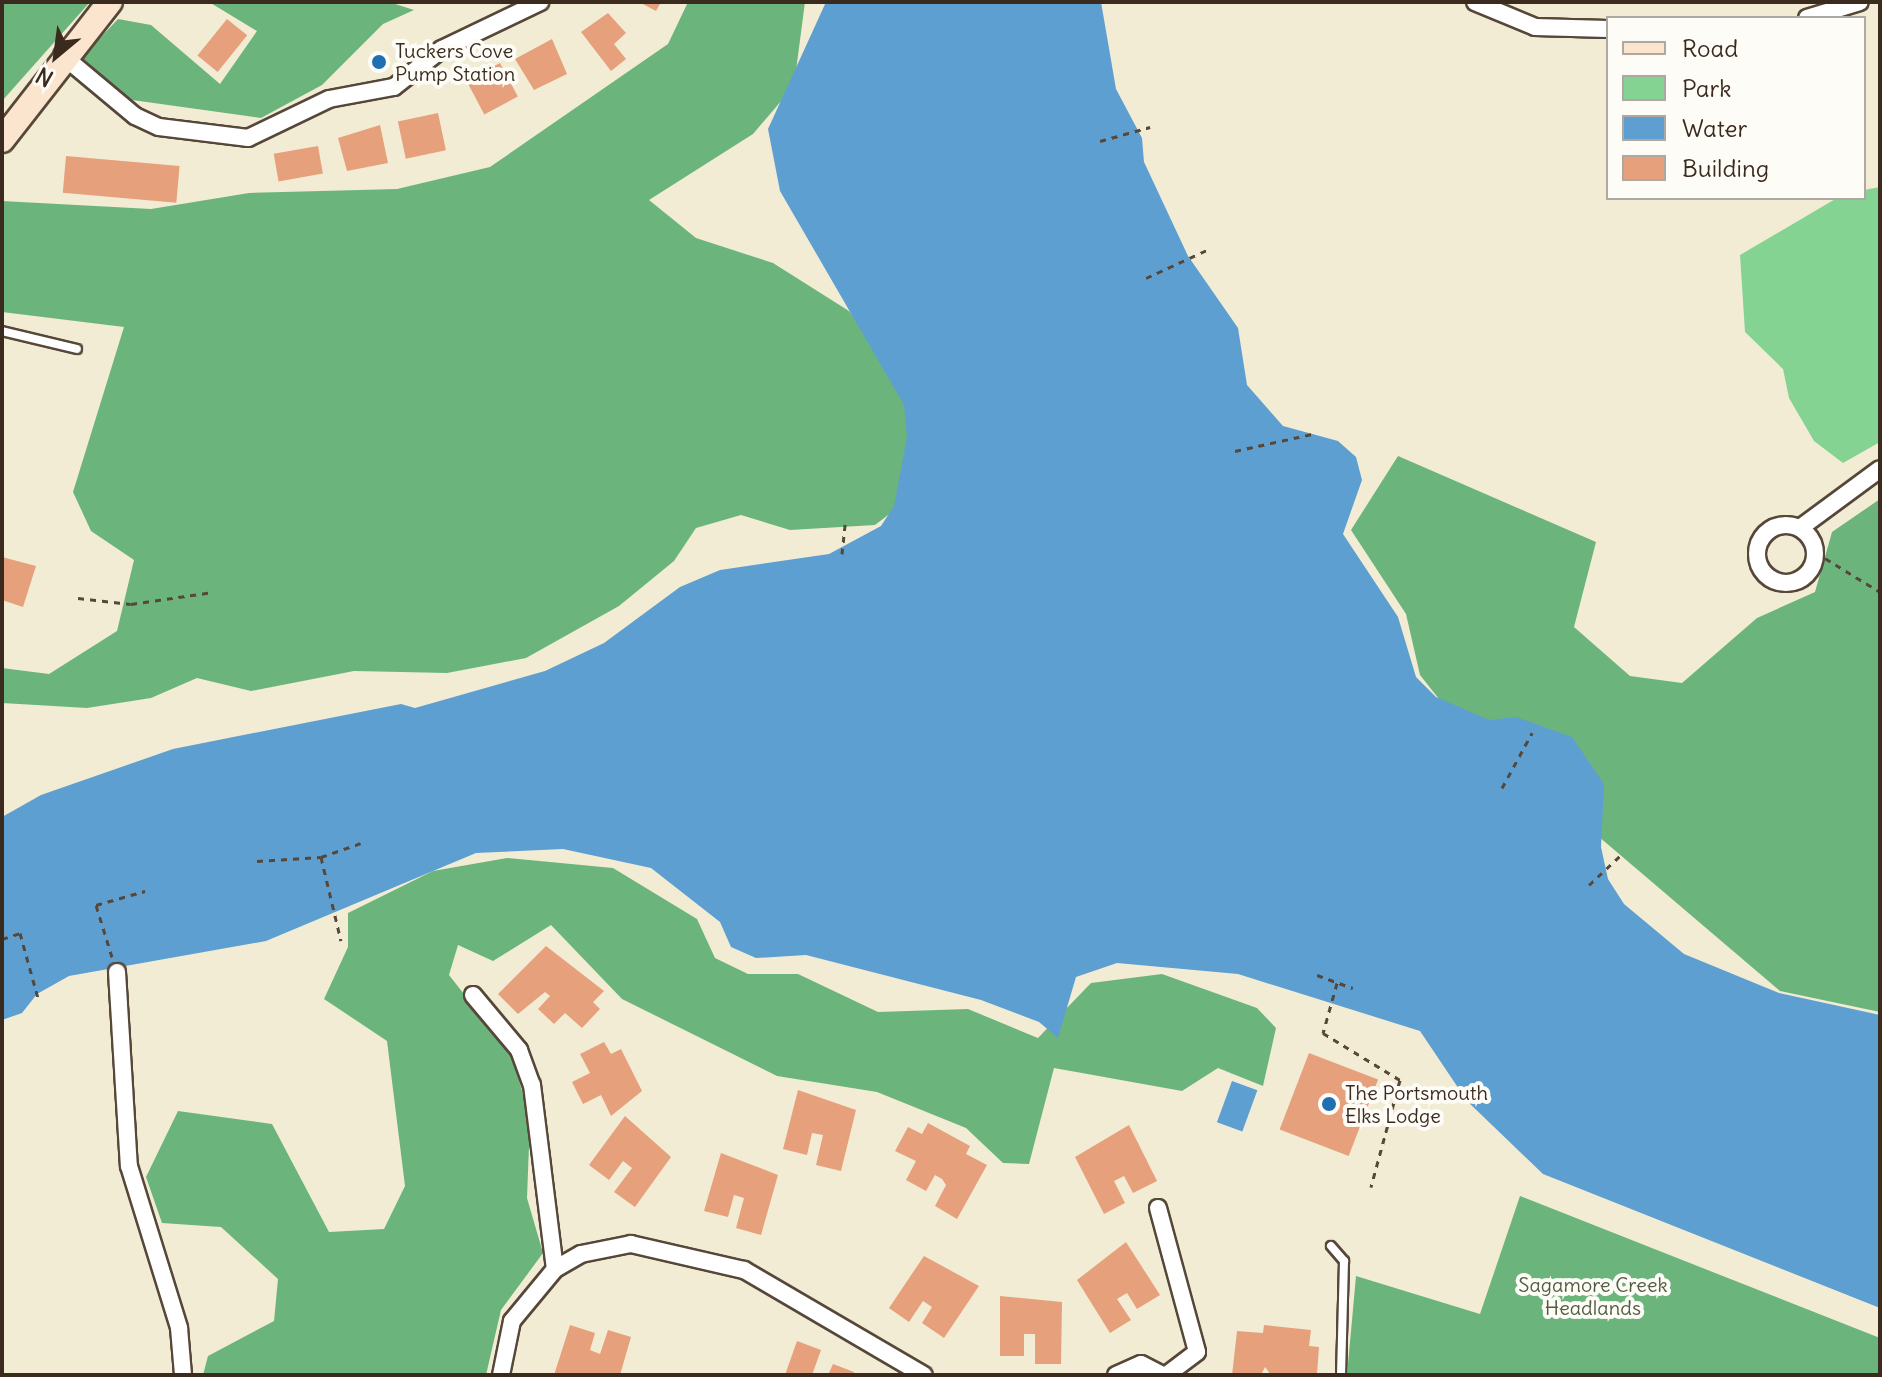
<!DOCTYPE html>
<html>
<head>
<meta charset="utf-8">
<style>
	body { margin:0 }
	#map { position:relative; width:1882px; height:1377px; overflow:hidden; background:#f2ecd5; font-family:Delius,sans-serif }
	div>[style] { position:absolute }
	.green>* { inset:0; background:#84d393 }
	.forest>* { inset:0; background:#6bb57d }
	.water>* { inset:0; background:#5e9fd1; transform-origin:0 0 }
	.building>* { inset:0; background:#e7a07c; transform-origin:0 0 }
	.path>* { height:3px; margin-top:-1.5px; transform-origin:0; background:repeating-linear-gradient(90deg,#564739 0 6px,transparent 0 12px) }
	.roads { filter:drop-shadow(2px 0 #564739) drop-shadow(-2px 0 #564739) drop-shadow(0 2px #564739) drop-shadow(0 -2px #564739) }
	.lane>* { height:8px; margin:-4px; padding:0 4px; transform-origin:4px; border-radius:4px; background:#fff }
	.street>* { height:16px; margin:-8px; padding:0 8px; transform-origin:8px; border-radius:8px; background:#fff }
	.street>.ring { margin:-8px; padding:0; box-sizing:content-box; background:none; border:16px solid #fff; border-radius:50% }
	.secondary>* { height:24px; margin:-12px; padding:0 12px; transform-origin:12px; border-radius:12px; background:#fbe5cf }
	.dots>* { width:22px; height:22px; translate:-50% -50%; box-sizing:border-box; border:4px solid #fdfcf7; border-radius:50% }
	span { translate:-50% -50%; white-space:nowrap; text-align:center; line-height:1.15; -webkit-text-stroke:8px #fdfcf7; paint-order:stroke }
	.poi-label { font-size:20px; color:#3b2a1e }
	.left { translate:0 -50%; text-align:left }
	.park-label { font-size:20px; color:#515d41 }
	.frame { position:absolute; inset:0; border:4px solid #3b2a1e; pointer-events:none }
	.legend { position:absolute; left:1606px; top:16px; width:260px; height:184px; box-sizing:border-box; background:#fdfcf7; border:2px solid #afa8a0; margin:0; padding:10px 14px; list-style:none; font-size:24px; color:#3b2a1e }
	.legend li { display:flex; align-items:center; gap:16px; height:40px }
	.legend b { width:40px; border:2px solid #afa8a0 }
	.north { position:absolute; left:16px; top:16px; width:80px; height:80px; -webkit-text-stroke:6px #fdfcf7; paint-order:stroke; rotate:209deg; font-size:22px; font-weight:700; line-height:32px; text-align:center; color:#3b2a1e }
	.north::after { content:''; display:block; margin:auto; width:28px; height:36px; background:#3b2a1e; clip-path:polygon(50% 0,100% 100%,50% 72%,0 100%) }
</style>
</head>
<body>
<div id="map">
	<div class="green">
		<div style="clip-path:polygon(1880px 187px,1880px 442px,1843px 463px,1814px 441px,1789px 398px,1783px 369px,1745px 332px,1740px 255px,1837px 198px,1864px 198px,1864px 190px)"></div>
	</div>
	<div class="forest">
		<div style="clip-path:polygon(2px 2px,90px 2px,2px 101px)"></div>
		<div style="clip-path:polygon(209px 2px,389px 2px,414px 10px,383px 24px,322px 85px,261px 118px,125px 99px,80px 59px,118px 19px,151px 25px,220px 84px,257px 31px)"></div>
		<div style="clip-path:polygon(688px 2px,805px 2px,794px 86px,753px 134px,649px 200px,696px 238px,773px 263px,849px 311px,909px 386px,909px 499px,875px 525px,790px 530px,741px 515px,696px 528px,674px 561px,619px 606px,526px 658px,447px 673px,354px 671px,251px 691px,197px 678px,151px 698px,87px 708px,2px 703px,2px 668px,49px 674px,117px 631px,134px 560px,91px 531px,73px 492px,124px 327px,2px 312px,2px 201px,151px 209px,249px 193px,397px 189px,490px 167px,668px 44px)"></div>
		<div style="clip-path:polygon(1398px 456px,1596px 542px,1574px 627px,1630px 676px,1682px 683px,1757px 618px,1815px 592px,1832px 532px,1880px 499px,1880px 1012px,1780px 991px,1443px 704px,1420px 675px,1406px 614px,1351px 530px)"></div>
		<div style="clip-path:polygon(507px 858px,613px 868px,697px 919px,715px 958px,748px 974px,798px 974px,878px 1012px,968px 1009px,1038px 1038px,1091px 983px,1162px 974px,1257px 1008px,1276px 1028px,1263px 1086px,1218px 1068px,1182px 1091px,1054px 1068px,1029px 1164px,1003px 1163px,966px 1128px,877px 1092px,777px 1076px,622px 999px,551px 925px,493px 961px,458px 945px,449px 975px,512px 1055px,530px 1120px,527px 1198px,543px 1253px,501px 1310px,486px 1375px,203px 1375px,208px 1356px,274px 1321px,278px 1279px,221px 1227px,162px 1223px,146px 1177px,178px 1111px,272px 1124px,329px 1232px,384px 1229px,405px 1186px,387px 1041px,324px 999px,348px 947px,348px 913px,433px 871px)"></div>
		<div style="clip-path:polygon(1520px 1196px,1880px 1338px,1880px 1375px,1347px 1375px,1356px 1276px,1480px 1314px)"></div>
	</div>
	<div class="water">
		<div style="clip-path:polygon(826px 2px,1101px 2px,1116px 89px,1142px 138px,1144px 162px,1188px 256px,1238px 328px,1247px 385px,1283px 426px,1338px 441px,1356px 457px,1362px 480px,1343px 534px,1398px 617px,1416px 677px,1436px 697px,1489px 720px,1516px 717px,1572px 737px,1604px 784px,1601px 847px,1608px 879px,1624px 904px,1684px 954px,1779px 993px,1880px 1015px,1880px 1308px,1543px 1174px,1467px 1101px,1420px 1031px,1238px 974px,1117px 963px,1076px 977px,1058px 1038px,1039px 1022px,981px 1000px,806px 955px,756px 958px,731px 947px,720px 922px,651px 868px,563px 849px,476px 853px,266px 941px,69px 976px,37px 994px,22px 1013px,2px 1020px,2px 817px,41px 795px,173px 749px,401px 704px,415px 708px,545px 671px,604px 643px,680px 587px,720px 570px,829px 554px,881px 526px,894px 506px,907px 437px,904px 405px,780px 191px,768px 129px)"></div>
		<div style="left:1232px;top:1081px;width:27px;height:44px;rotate:20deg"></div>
	</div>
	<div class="building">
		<div style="clip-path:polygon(639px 2px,661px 2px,656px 11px)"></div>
		<div style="clip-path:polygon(608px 13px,626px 33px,614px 44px,626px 59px,611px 71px,581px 32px)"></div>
		<div style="left:227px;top:19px;width:26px;height:47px;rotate:39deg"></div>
		<div style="clip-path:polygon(552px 39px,567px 74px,534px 90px,515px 59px)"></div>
		<div style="left:375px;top:53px;width:16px;height:10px;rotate:35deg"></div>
		<div style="left:500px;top:63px;width:38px;height:38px;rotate:62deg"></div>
		<div style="left:438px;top:113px;width:38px;height:41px;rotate:78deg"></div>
		<div style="clip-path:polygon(380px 125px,388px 163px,347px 171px,338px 138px)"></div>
		<div style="left:318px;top:146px;width:28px;height:45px;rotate:80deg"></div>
		<div style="left:66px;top:156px;width:114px;height:37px;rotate:5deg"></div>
		<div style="clip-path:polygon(2px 557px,36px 566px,23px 607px,2px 600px)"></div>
		<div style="clip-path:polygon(546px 946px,604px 991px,593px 1002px,600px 1009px,582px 1028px,565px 1013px,554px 1024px,538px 1009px,550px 996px,545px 992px,518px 1014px,498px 994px)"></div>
		<div style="clip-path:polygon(604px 1042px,611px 1054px,621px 1049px,642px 1091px,611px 1116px,601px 1095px,583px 1104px,572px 1082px,590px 1073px,580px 1054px)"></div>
		<div style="left:1309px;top:1053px;width:74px;height:82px;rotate:21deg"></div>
		<div style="clip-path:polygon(798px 1090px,856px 1110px,841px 1171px,816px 1165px,823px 1135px,812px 1133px,807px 1155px,783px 1149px)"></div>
		<div style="clip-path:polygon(625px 1116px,671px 1157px,635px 1207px,614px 1192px,632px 1168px,623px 1161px,609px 1180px,589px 1165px)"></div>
		<div style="clip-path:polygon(928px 1123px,970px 1146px,966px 1154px,987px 1165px,957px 1219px,935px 1206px,946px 1185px,942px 1179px,935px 1175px,926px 1191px,906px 1180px,916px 1161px,895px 1151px,908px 1127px,922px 1134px)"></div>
		<div style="clip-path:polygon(1129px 1125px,1157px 1181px,1133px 1193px,1124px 1176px,1114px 1181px,1125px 1203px,1104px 1214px,1075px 1157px)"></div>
		<div style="clip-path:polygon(721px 1153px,778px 1175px,761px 1235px,736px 1228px,744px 1198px,734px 1195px,728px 1217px,704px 1211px)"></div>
		<div style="clip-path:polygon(1126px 1242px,1160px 1295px,1137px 1309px,1127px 1293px,1117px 1299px,1131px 1320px,1110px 1333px,1077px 1280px)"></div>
		<div style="clip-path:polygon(924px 1256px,979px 1286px,944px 1338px,922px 1323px,932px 1307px,923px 1301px,909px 1322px,889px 1308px)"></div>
		<div style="clip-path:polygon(1000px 1296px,1062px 1302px,1061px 1364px,1035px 1364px,1035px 1334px,1024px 1334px,1024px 1356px,1000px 1356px)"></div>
		<div style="clip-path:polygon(570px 1325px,595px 1333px,590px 1350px,600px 1354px,608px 1330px,631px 1337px,620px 1375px,554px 1375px)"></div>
		<div style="clip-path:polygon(1264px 1325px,1311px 1330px,1309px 1346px,1319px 1347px,1317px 1374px,1271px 1375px,1265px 1367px,1261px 1375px,1232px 1375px,1237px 1331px,1263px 1333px)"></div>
		<div style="clip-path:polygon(797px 1341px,821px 1350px,812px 1375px,785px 1375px)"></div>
		<div style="clip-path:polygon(833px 1364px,854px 1372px,853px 1375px,828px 1375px)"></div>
	</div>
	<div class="path">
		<div style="left:1100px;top:141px;width:52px;rotate:-15.6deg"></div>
		<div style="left:1146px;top:278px;width:67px;rotate:-24.7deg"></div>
		<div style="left:1235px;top:451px;width:79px;rotate:-12.4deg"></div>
		<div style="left:1815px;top:552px;width:76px;rotate:31.6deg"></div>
		<div style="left:842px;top:554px;width:30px;rotate:-84deg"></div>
		<div style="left:78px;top:598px;width:53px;rotate:6.5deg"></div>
		<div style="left:131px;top:604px;width:83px;rotate:-8.3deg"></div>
		<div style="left:1502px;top:788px;width:63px;rotate:-61.4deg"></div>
		<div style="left:321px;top:857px;width:42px;rotate:-19.3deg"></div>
		<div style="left:257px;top:861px;width:64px;rotate:-3.6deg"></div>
		<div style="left:321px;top:857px;width:86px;rotate:76.6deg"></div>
		<div style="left:1589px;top:885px;width:48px;rotate:-43.3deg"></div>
		<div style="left:2px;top:939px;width:19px;rotate:-18deg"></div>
		<div style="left:20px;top:933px;width:67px;rotate:74.5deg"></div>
		<div style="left:112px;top:957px;width:54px;rotate:-107.1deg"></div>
		<div style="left:96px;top:905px;width:51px;rotate:-15.9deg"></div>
		<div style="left:1317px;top:975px;width:38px;rotate:20deg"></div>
		<div style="left:1337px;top:983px;width:52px;rotate:105.6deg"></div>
		<div style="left:1323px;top:1033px;width:90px;rotate:31.4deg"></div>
		<div style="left:1400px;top:1080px;width:111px;rotate:105.2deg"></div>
	</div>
	<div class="roads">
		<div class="lane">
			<div style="left:2px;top:331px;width:77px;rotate:13.5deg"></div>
			<div style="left:1331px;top:1246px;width:20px;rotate:49deg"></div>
			<div style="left:1344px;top:1261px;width:114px;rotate:91.5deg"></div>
		</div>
		<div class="street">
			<div style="left:1475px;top:2px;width:65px;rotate:22.6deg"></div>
			<div style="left:1535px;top:27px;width:73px;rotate:1.6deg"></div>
			<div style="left:1807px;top:18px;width:55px;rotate:-16.8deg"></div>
			<div style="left:62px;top:55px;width:95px;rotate:39.9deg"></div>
			<div style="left:135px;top:116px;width:26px;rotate:25deg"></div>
			<div style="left:159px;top:127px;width:90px;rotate:7deg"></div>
			<div style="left:248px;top:138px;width:90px;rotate:-25.7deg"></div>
			<div style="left:329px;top:99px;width:66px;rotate:-10.5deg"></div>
			<div style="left:394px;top:87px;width:61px;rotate:-38.4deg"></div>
			<div style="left:442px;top:49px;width:109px;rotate:-25.6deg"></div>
			<div class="ring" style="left:1757px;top:525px;width:42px;height:42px"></div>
			<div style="left:1800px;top:528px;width:99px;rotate:-36.4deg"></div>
			<div style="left:117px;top:972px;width:194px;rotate:86.5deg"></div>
			<div style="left:129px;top:1166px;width:170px;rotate:72.8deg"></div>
			<div style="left:179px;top:1328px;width:47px;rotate:85.1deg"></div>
			<div style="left:473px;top:995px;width:72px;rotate:50.1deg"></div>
			<div style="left:519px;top:1050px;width:37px;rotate:70deg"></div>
			<div style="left:532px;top:1085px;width:185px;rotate:82.9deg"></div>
			<div style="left:1158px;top:1208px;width:149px;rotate:74.8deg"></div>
			<div style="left:1197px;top:1352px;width:38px;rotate:143deg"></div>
			<div style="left:501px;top:1375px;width:55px;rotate:-78.5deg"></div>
			<div style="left:512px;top:1321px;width:67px;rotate:-50.4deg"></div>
			<div style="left:555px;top:1269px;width:30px;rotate:-30deg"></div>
			<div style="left:581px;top:1254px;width:51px;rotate:-11.3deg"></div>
			<div style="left:631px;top:1244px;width:116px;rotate:13deg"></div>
			<div style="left:744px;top:1270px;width:208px;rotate:30.3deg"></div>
			<div style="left:1116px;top:1375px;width:27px;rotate:-24deg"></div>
			<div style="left:1141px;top:1364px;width:25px;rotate:27deg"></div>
		</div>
		<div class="secondary">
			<div style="left:2px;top:140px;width:175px;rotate:-52deg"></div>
		</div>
	</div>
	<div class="dots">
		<div style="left:379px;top:62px;background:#1f6fb2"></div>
		<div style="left:1329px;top:1104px;background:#1f6fb2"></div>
	</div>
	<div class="poi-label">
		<span class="left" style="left:395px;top:62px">Tuckers Cove<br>Pump Station</span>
		<span class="left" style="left:1345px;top:1104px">The Portsmouth<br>Elks Lodge</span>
	</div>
	<div class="park-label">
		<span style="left:1593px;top:1296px">Sagamore Creek<br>Headlands</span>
	</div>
	<div class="frame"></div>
	<ul class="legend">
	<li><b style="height:10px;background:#fbe5cf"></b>Road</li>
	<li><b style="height:22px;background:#84d393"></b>Park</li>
	<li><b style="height:22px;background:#5e9fd1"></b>Water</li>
	<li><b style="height:22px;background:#e7a07c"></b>Building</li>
	</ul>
	<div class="north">N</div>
</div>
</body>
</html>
